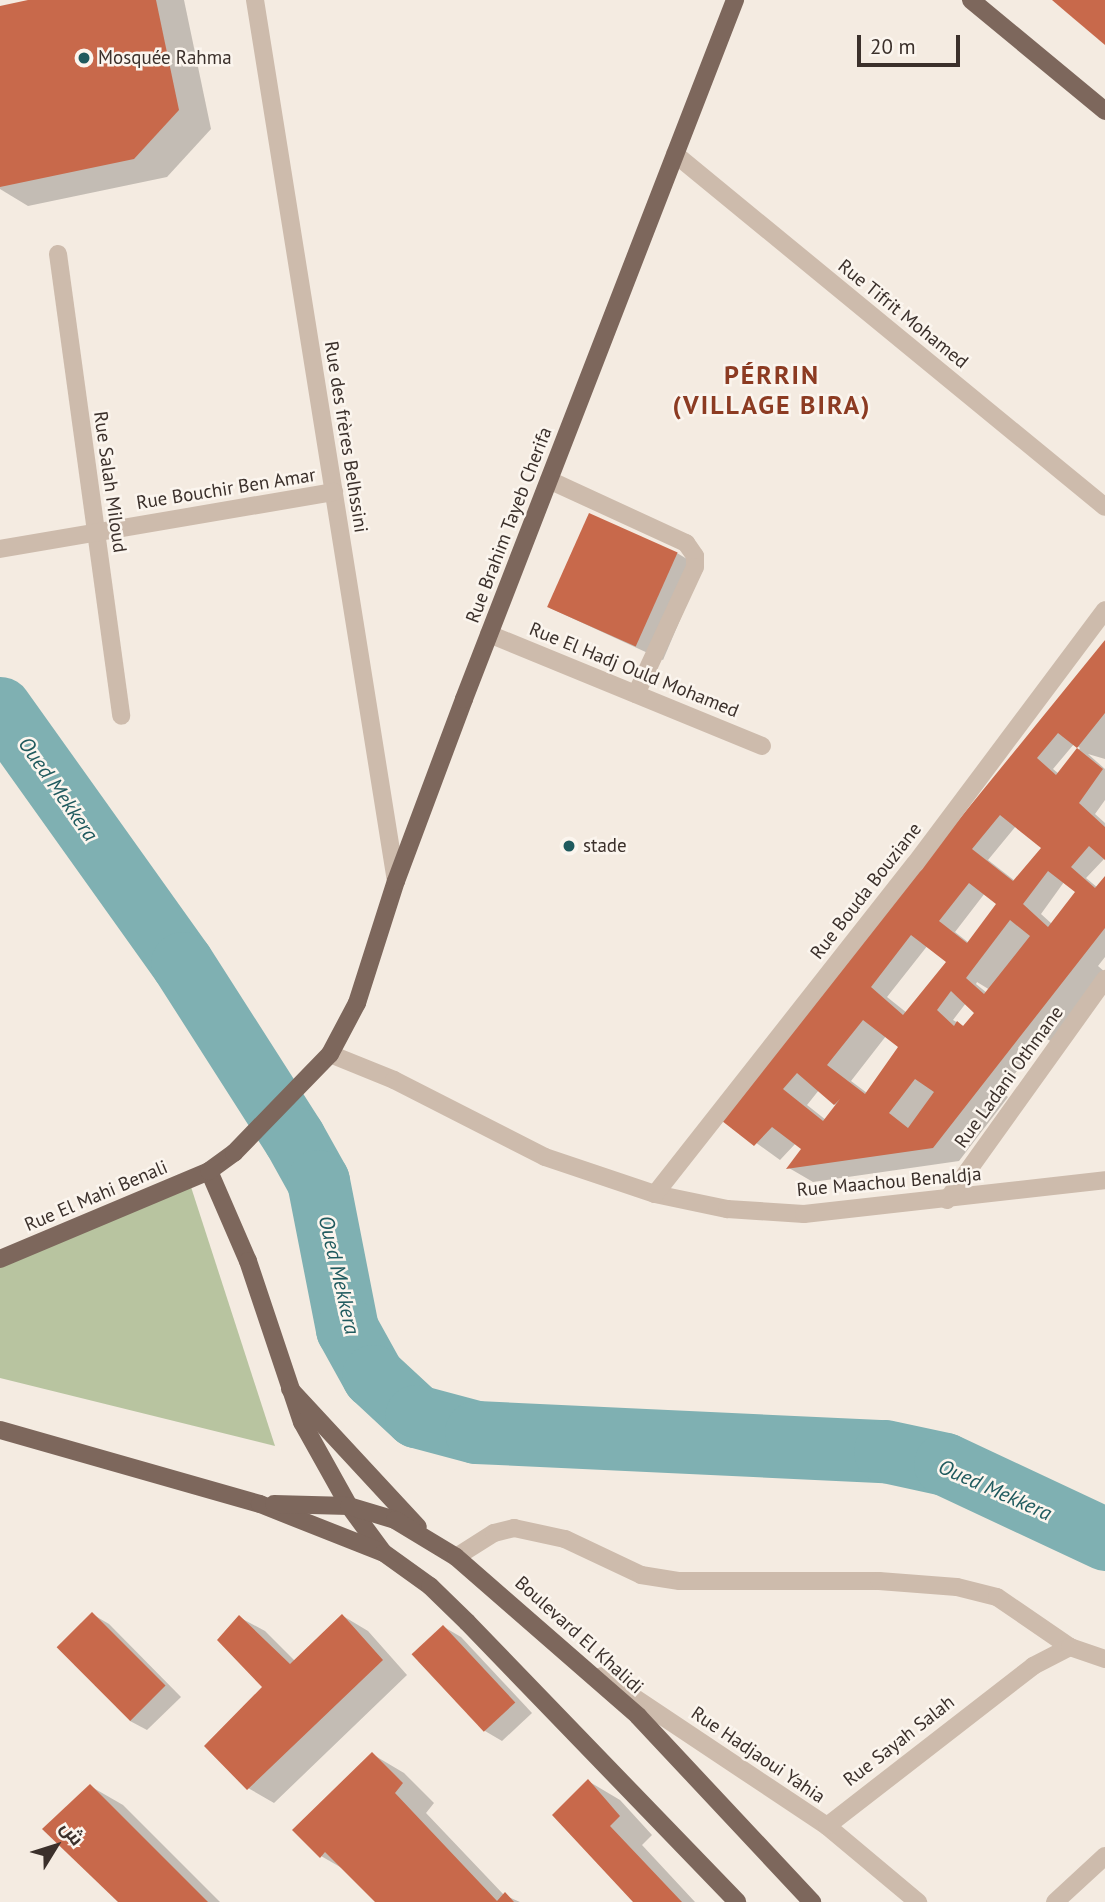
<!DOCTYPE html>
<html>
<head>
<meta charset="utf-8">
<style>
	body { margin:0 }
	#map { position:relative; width:1105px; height:1902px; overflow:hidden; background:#f4ebe1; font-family:"PT Sans",Cairo,sans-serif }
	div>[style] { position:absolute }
	.green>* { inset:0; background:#b8c4a0 }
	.shadow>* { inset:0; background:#0003 }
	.river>* { height:63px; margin:-31.5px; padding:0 31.5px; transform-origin:31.5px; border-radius:31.5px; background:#7fb0b2 }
	.building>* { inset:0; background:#c8694b; transform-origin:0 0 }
	.minor>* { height:18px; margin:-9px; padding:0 9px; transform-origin:9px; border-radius:9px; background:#cdbbac }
	.major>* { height:18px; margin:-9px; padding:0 9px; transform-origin:9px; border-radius:9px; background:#7d675c }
	.dots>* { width:19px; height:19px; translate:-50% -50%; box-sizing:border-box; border:4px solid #fbf5ee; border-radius:50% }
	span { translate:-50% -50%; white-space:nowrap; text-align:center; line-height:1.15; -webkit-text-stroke:5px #fbf5ee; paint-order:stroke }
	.poi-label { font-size:19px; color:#3b302b }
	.left { translate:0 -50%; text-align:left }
	.street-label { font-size:19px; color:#3b302b }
	.water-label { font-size:21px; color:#1f5a5e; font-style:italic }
	.district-label { font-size:26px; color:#8c3b22; font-weight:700; letter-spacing:2px }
	.north { position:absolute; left:21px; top:1811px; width:70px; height:70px; -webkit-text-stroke:5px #fbf5ee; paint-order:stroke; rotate:52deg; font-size:19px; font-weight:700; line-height:28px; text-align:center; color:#3b302b }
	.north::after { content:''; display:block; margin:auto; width:24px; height:32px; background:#3b302b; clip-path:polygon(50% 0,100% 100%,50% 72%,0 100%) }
	.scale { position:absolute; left:857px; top:35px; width:103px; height:32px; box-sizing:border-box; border:4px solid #3b302b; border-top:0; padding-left:9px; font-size:21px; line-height:24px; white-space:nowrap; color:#3b302b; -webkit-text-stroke:5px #fbf5ee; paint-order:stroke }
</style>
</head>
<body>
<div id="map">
	<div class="green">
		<div style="clip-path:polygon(191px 1187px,275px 1446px,0 1378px,0 1265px)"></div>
	</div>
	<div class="shadow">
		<div style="clip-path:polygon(36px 0,184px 0,211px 129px,167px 177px,28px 206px,0 189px,0 8px)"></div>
		<div style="clip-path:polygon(677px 553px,702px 568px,663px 660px,550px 608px)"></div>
		<div style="clip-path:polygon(evenodd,1105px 643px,1105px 759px,1088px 754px,1105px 769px,1105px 800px,1095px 814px,1105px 823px,1105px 858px,1086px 878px,1098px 888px,1105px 879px,1105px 957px,1098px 966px,1105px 972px,1052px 1042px,1044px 1037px,1001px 1091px,1008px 1097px,959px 1161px,813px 1182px,789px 1168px,804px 1149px,796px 1143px,780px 1160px,720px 1117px,1105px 643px,1074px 744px,1080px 748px,1059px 774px,1053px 769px,1074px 744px,1105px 643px,1016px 826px,1043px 848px,1015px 881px,988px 860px,1016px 826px,1105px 643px,1064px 882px,1078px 892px,1052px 924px,1041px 914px,1064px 882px,1105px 643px,985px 893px,998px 904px,969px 943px,955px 932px,985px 893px,1105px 643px,928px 945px,949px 961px,907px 1013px,887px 997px,928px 945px,1105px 643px,977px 982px,990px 990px,987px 993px,976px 984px,977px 982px,1105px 643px,966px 1003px,977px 1013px,965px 1027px,953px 1020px,966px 1003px,1105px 643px,886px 1036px,901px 1047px,867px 1093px,851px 1081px,886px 1036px,1105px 643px,819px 1090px,837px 1106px,826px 1120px,807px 1105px,819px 1090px)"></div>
		<div style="clip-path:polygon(92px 1614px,109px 1624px,181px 1697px,147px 1730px,130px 1721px)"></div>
		<div style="clip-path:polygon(343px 1616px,368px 1631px,407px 1675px,274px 1803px,248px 1788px,264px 1687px,239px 1617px,265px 1631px,296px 1662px)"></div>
		<div style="clip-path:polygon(444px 1627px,461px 1637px,532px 1713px,502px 1741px,485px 1731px)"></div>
		<div style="clip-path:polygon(372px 1754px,404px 1773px,434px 1803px,426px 1813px,504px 1895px,520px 1902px,378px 1902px,347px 1871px,321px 1856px)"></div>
		<div style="clip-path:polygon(588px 1781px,620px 1800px,652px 1835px,642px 1845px,695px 1902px,636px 1902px)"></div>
		<div style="clip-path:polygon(90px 1786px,123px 1805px,220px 1902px,120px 1902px)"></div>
	</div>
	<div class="river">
		<div style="left:0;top:708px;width:313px;rotate:54.5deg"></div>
		<div style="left:182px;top:963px;width:208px;rotate:57.4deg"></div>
		<div style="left:294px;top:1138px;width:49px;rotate:60.8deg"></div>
		<div style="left:318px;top:1181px;width:151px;rotate:78.9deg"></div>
		<div style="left:347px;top:1329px;width:54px;rotate:61deg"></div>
		<div style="left:373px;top:1376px;width:59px;rotate:42.9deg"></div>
		<div style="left:416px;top:1416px;width:62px;rotate:14.9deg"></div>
		<div style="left:476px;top:1432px;width:409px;rotate:2.7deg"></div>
		<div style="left:885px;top:1451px;width:61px;rotate:12.2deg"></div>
		<div style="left:945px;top:1464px;width:177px;rotate:25.1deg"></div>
	</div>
	<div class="building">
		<div style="clip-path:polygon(28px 0,156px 0,179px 110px,134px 159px,0 187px,0 6px)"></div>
		<div style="clip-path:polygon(1052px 0,1105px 0,1105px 45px,1066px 12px)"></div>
		<div style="left:589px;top:513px;width:97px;height:103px;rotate:24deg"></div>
		<div style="clip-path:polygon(evenodd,1105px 640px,1105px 713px,1077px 748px,1058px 733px,1037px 758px,1056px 775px,1077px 748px,1103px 769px,1079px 803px,1105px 827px,1105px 860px,1089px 846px,1071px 867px,1095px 888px,1105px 876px,1105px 928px,933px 1148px,786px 1169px,801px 1149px,772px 1127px,754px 1146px,717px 1117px,1105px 640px,1000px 815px,1041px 848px,1013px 881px,972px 849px,1000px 815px,1105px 640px,1048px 871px,1075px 892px,1048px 927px,1023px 904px,1048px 871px,1105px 640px,969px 883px,996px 904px,967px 943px,939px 921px,969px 883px,1105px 640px,1010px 920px,1030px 936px,984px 994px,966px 978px,1010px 920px,1105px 640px,911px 935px,946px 962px,903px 1015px,871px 987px,911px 935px,1105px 640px,951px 991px,974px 1013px,963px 1026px,957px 1021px,954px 1026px,937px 1010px,951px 991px,1105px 640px,863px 1020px,898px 1047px,865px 1094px,827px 1065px,863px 1020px,1105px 640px,797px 1073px,834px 1105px,840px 1099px,823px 1121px,783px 1089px,797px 1073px,1105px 640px,915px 1079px,934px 1092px,908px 1128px,889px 1113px,915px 1079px)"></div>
		<div style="left:92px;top:1612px;width:104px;height:50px;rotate:45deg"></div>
		<div style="clip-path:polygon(342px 1614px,383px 1660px,247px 1790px,204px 1746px,262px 1687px,217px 1640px,239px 1615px,290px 1664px)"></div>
		<div style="left:443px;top:1625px;width:106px;height:43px;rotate:47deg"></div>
		<div style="clip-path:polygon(372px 1752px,403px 1783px,395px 1793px,497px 1901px,505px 1892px,514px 1902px,375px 1902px,325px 1852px,320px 1858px,292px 1830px)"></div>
		<div style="clip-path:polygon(588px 1779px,620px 1816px,610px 1826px,682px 1902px,633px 1902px,552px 1815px)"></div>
		<div style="clip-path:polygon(90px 1784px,208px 1902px,118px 1902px,42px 1829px)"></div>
	</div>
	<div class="minor">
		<div style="left:255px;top:0;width:892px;rotate:80.91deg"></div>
		<div style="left:675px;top:154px;width:556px;rotate:39.38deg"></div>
		<div style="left:58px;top:254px;width:466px;rotate:82.2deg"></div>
		<div style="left:549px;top:480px;width:151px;rotate:24.7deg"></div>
		<div style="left:686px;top:543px;width:16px;rotate:55deg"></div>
		<div style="left:695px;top:556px;width:11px;rotate:90deg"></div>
		<div style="left:695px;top:567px;width:140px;rotate:114.9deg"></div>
		<div style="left:0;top:549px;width:339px;rotate:-9.7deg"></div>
		<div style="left:489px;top:634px;width:295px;rotate:22.3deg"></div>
		<div style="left:330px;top:1054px;width:69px;rotate:22.1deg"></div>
		<div style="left:394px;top:1080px;width:169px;rotate:27deg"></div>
		<div style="left:545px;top:1157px;width:116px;rotate:18.6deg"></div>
		<div style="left:655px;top:1194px;width:74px;rotate:11.8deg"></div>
		<div style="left:727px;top:1209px;width:77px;rotate:3.7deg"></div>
		<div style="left:804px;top:1214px;width:303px;rotate:-6.4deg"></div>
		<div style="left:655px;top:1194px;width:420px;rotate:-51.8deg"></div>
		<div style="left:915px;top:864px;width:317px;rotate:-53.2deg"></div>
		<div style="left:947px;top:1200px;width:272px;rotate:-54.4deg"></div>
		<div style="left:456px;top:1557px;width:45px;rotate:-32.3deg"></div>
		<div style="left:494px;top:1533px;width:21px;rotate:-14deg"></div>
		<div style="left:514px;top:1528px;width:52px;rotate:12.2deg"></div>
		<div style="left:565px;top:1539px;width:84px;rotate:25.3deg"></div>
		<div style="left:641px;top:1575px;width:39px;rotate:9deg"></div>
		<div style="left:680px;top:1581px;width:199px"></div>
		<div style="left:879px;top:1581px;width:78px;rotate:4.4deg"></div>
		<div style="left:957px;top:1587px;width:41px;rotate:14deg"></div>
		<div style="left:997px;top:1597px;width:88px;rotate:34.4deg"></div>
		<div style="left:602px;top:1676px;width:270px;rotate:33.7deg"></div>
		<div style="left:827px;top:1826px;width:119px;rotate:39.9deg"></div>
		<div style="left:827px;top:1826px;width:261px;rotate:-37.8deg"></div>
		<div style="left:1033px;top:1666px;width:42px;rotate:-27.2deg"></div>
		<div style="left:1070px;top:1647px;width:37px;rotate:19deg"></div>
		<div style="left:1055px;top:1902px;width:68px;rotate:-42.6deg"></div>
	</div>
	<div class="major">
		<div style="left:971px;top:0;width:174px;rotate:39.6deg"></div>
		<div style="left:209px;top:1171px;width:98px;rotate:66.6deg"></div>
		<div style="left:248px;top:1261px;width:170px;rotate:71.5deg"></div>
		<div style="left:302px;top:1422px;width:96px;rotate:60.8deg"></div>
		<div style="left:349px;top:1506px;width:56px;rotate:53.7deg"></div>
		<div style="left:0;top:1259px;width:227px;rotate:-22.8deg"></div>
		<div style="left:209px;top:1171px;width:31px;rotate:-36deg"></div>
		<div style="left:234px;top:1153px;width:138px;rotate:-45.9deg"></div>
		<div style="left:330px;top:1054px;width:58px;rotate:-62.1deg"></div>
		<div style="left:357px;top:1003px;width:128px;rotate:-72.3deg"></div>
		<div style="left:396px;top:881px;width:194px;rotate:-69.5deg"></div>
		<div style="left:464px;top:699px;width:750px;rotate:-68.81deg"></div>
		<div style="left:290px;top:1389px;width:188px;rotate:47.2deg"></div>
		<div style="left:0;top:1430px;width:270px;rotate:15.9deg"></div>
		<div style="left:260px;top:1504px;width:133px;rotate:21.6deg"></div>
		<div style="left:384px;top:1553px;width:57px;rotate:35.7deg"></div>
		<div style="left:430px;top:1586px;width:52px;rotate:44.2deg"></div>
		<div style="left:467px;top:1622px;width:389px;rotate:46deg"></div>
		<div style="left:274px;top:1504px;width:75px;rotate:1.5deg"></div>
		<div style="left:349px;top:1506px;width:48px;rotate:16.9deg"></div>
		<div style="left:395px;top:1520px;width:71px;rotate:31.2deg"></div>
		<div style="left:456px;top:1557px;width:242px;rotate:41.1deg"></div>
		<div style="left:638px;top:1716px;width:255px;rotate:46.9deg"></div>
	</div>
	<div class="dots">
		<div style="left:84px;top:58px;background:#1f5a5e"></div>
		<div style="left:569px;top:846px;background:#1f5a5e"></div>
	</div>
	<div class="poi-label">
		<span class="left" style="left:98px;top:58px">Mosquée Rahma</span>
		<span class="left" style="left:583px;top:846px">stade</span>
	</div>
	<div class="street-label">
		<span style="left:903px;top:314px;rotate:39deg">Rue Tifrit Mohamed</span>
		<span style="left:346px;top:437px;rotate:81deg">Rue des frères Belhssini</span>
		<span style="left:110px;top:482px;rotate:82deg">Rue Salah Miloud</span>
		<span style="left:226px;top:489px;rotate:-9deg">Rue Bouchir Ben Amar</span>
		<span style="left:509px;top:525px;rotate:-69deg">Rue Brahim Tayeb Cherifa</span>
		<span style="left:634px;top:670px;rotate:22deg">Rue El Hadj Ould Mohamed</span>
		<span style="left:866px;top:891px;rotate:-52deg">Rue Bouda Bouziane</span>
		<span style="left:1009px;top:1077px;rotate:-54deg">Rue Ladani Othmane</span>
		<span style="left:889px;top:1182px;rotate:-5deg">Rue Maachou Benaldja</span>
		<span style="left:96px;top:1196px;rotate:-23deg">Rue El Mahi Benali</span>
		<span style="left:579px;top:1635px;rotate:42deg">Boulevard El Khalidi</span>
		<span style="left:899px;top:1741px;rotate:-38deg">Rue Sayah Salah</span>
		<span style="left:758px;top:1755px;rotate:34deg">Rue Hadjaoui Yahia</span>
	</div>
	<div class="water-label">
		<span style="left:58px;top:789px;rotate:55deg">Oued Mekkera</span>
		<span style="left:339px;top:1275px;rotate:77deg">Oued Mekkera</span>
		<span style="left:995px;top:1490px;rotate:24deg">Oued Mekkera</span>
	</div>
	<div class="district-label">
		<span style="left:772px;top:390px">PÉRRIN<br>(VILLAGE BIRA)</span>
	</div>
	<div class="north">ش</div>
	<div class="scale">20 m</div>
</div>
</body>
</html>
